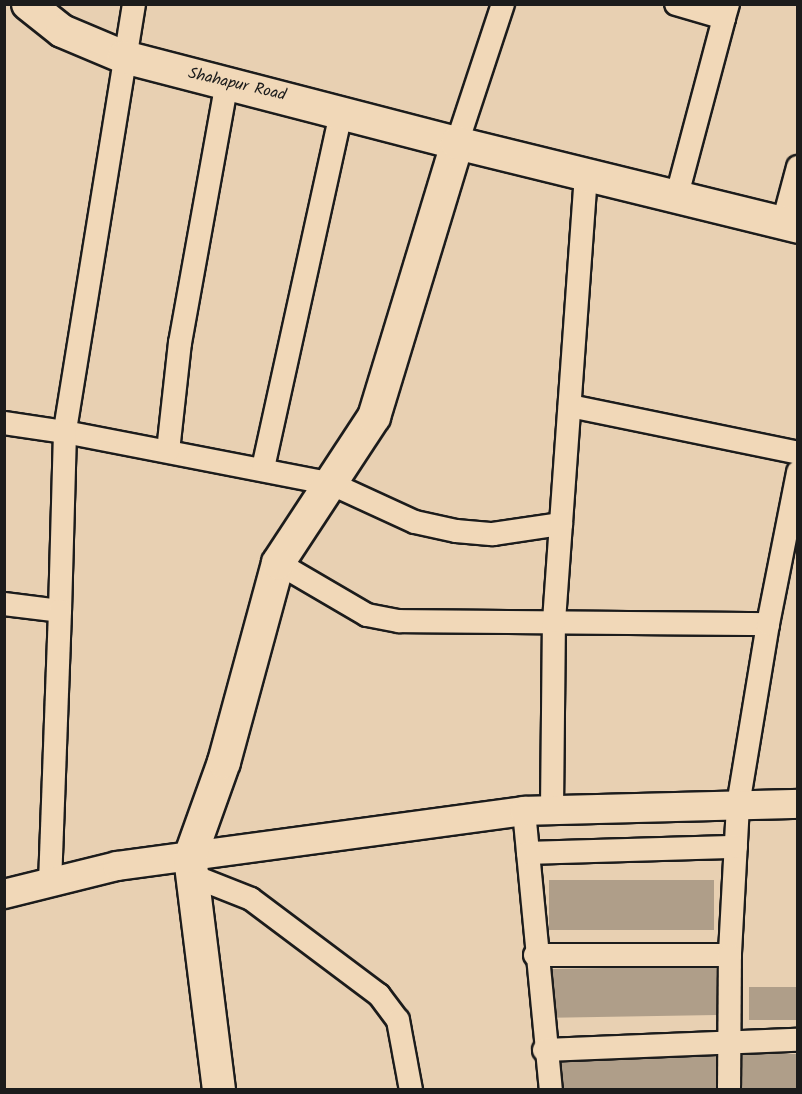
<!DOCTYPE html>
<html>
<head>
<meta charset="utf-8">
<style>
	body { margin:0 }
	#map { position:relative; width:802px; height:1094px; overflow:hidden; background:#e8d0b2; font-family:Kalam,sans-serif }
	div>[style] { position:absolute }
	.building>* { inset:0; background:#af9e89; transform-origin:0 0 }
	.roads { filter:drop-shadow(2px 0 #1c1c1c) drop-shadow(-2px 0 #1c1c1c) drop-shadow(0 2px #1c1c1c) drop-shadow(0 -2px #1c1c1c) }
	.minor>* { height:22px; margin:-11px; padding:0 11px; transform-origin:11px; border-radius:11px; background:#f1d8b8 }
	.tertiary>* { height:28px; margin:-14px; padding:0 14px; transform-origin:14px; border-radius:14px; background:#f1d8b8 }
	.secondary>* { height:32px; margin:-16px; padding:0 16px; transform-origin:16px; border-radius:16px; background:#f1d8b8 }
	span { translate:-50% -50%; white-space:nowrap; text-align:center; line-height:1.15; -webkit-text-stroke:4.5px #f1d8b8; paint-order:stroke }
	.street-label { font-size:16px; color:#1c1c1c }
	.frame { position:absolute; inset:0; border:6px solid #1c1c1c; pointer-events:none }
</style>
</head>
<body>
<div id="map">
	<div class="building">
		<div style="left:714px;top:880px;width:50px;height:165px;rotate:90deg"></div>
		<div style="left:716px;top:966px;width:49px;height:165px;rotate:89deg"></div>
		<div style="left:749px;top:987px;width:49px;height:33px"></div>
		<div style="left:798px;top:1054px;width:36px;height:60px;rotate:90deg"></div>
		<div style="left:716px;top:1055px;width:35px;height:157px;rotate:88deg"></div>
	</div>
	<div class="roads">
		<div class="minor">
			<div style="left:134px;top:4px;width:434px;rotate:99.2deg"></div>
			<div style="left:65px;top:432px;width:272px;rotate:11deg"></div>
			<div style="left:332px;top:484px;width:91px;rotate:24.6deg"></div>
			<div style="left:415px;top:522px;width:42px;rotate:12.4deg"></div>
			<div style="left:456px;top:531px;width:37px;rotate:5deg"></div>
			<div style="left:493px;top:534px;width:69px;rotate:-8.4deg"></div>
			<div style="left:676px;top:4px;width:50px;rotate:16.3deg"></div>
			<div style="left:724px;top:18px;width:15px;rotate:-74deg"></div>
			<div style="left:457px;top:143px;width:146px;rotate:-71.7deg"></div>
			<div style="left:677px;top:195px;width:183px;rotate:-75.1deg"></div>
			<div style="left:783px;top:223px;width:58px;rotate:-75deg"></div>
			<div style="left:570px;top:406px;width:233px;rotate:11.6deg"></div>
			<div style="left:4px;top:423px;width:62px;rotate:8.4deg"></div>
			<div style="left:65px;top:432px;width:179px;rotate:91.6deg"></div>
			<div style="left:168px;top:451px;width:109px;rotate:-83.7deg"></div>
			<div style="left:180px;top:343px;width:266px;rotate:-79.8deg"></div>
			<div style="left:263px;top:468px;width:367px;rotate:-77.6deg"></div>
			<div style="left:278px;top:563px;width:103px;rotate:30.3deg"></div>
			<div style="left:367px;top:615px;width:33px;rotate:11deg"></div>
			<div style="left:399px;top:621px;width:369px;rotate:0.5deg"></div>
			<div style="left:768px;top:624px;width:183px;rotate:99.4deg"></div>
			<div style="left:738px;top:805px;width:150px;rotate:93.1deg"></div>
			<div style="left:730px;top:955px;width:195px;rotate:180deg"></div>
			<div style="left:4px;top:604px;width:56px;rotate:7.1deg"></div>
			<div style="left:60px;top:611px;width:271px;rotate:92.1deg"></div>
			<div style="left:768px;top:624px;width:155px;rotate:-78.8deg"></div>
			<div style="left:552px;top:808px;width:187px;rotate:-89.4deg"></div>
			<div style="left:554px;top:621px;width:446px;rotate:-85.9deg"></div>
			<div style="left:524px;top:811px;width:280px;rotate:84.5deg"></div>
			<div style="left:528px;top:853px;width:208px;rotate:-1.7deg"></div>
			<div style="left:193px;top:876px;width:62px;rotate:21.6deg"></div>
			<div style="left:251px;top:899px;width:160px;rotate:36.9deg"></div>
			<div style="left:379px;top:995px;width:31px;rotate:53deg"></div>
			<div style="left:398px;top:1020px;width:71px;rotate:79.5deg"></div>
			<div style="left:544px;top:1050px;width:254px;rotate:-2.3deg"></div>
			<div style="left:729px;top:1090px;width:135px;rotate:-89.6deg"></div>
		</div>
		<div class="tertiary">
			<div style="left:4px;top:894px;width:116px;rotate:-13.9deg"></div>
			<div style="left:117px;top:866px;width:411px;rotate:-7.7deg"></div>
			<div style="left:524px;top:811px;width:274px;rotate:-1.5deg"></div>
		</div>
		<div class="secondary">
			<div style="left:28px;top:4px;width:43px;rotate:38.5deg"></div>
			<div style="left:62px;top:31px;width:67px;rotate:22.8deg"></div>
			<div style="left:124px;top:57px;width:344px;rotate:14.5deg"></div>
			<div style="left:219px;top:1090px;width:235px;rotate:-97.1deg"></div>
			<div style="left:190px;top:857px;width:101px;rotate:-70.3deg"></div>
			<div style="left:224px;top:762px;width:206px;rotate:-74.8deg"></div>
			<div style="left:278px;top:563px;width:175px;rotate:-56.7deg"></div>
			<div style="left:374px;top:417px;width:286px;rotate:-73.1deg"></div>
			<div style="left:457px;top:143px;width:351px;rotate:13.8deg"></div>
		</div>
	</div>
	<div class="street-label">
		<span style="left:237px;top:85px;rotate:13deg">Shahapur Road</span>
	</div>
	<div class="frame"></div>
</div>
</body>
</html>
